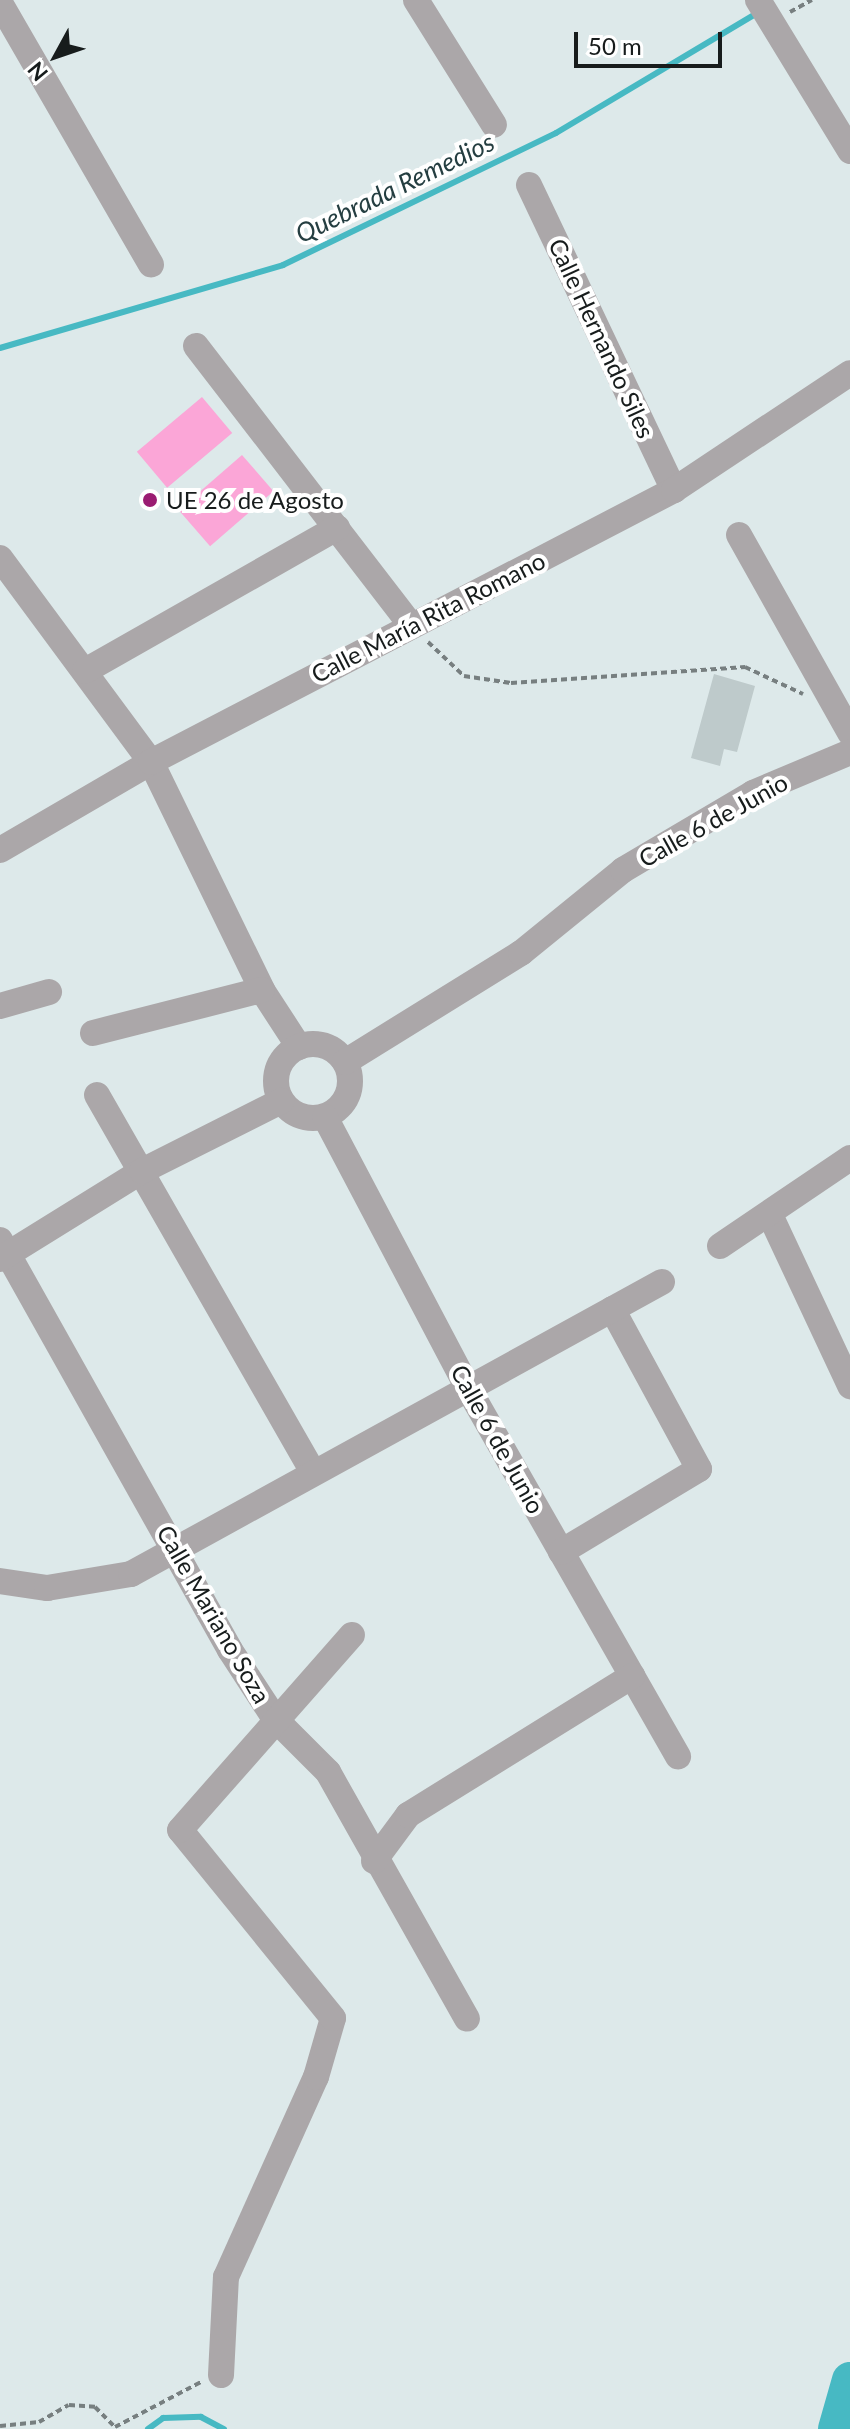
<!DOCTYPE html>
<html>
<head>
<meta charset="utf-8">
<style>
	body { margin:0 }
	#map { position:relative; width:850px; height:2429px; overflow:hidden; background:#dde9ea; font-family:Lato,sans-serif }
	div>[style] { position:absolute }
	.green>* { inset:0; background:#fba6d7; transform-origin:0 0 }
	.stream>* { height:6px; margin:-3px; padding:0 3px; transform-origin:3px; border-radius:3px; background:#47b9c3 }
	.river>* { height:36px; margin:-18px; padding:0 18px; transform-origin:18px; border-radius:18px; background:#47b9c3 }
	.building>* { inset:0; background:#becacb }
	.path>* { height:4px; margin-top:-2px; transform-origin:0; background:repeating-linear-gradient(90deg,#777f80 0 6px,transparent 0 10px) }
	.minor>* { height:26px; margin:-13px; padding:0 13px; transform-origin:13px; border-radius:13px; background:#aba7a9 }
	.minor>.ring { margin:-13px; padding:0; box-sizing:content-box; background:none; border:26px solid #aba7a9; border-radius:50% }
	.dots>* { width:22px; height:22px; translate:-50% -50%; box-sizing:border-box; border:4px solid #fff; border-radius:50% }
	span { translate:-50% -50%; white-space:nowrap; text-align:center; line-height:1.15; -webkit-text-stroke:8px #fff; paint-order:stroke }
	.street-label { font-size:24px; color:#171c1c }
	.poi-label { font-size:24px; color:#171c1c }
	.left { translate:0 -50%; text-align:left }
	.water-label { font-size:26px; color:#253e41; font-style:italic }
	.north { position:absolute; left:16px; top:16px; width:80px; height:80px; -webkit-text-stroke:6px #fff; paint-order:stroke; rotate:230deg; font-size:22px; font-weight:700; line-height:32px; text-align:center; color:#171c1c }
	.north::after { content:''; display:block; margin:auto; width:28px; height:36px; background:#171c1c; clip-path:polygon(50% 0,100% 100%,50% 72%,0 100%) }
	.scale { position:absolute; left:574px; top:32px; width:148px; height:36px; box-sizing:border-box; border:4px solid #171c1c; border-top:0; padding-left:10px; font-size:24px; line-height:28px; white-space:nowrap; color:#171c1c; -webkit-text-stroke:6px #fff; paint-order:stroke }
</style>
</head>
<body>
<div id="map">
	<div class="green">
		<div style="left:202px;top:397px;width:47px;height:85px;rotate:50deg"></div>
		<div style="left:242px;top:455px;width:48px;height:84px;rotate:49deg"></div>
	</div>
	<div class="stream">
		<div style="left:0;top:348px;width:295px;rotate:-16.3deg"></div>
		<div style="left:283px;top:265px;width:303px;rotate:-25.8deg"></div>
		<div style="left:556px;top:133px;width:234px;rotate:-30.8deg"></div>
		<div style="left:148px;top:2429px;width:19px;rotate:-36deg"></div>
		<div style="left:163px;top:2418px;width:38px;rotate:-2deg"></div>
		<div style="left:201px;top:2417px;width:26px;rotate:28deg"></div>
	</div>
	<div class="river">
		<div style="left:836px;top:2429px;width:51px;rotate:-74.1deg"></div>
	</div>
	<div class="building">
		<div style="clip-path:polygon(714px 674px,755px 686px,737px 752px,724px 749px,720px 766px,691px 758px)"></div>
	</div>
	<div class="path">
		<div style="left:790px;top:12px;width:25px;rotate:-29deg"></div>
		<div style="left:428px;top:642px;width:50px;rotate:43.4deg"></div>
		<div style="left:464px;top:676px;width:48px;rotate:8.5deg"></div>
		<div style="left:511px;top:683px;width:235px;rotate:-3.9deg"></div>
		<div style="left:745px;top:667px;width:64px;rotate:25deg"></div>
		<div style="left:0;top:2426px;width:39px;rotate:-6deg"></div>
		<div style="left:39px;top:2422px;width:34px;rotate:-30deg"></div>
		<div style="left:69px;top:2405px;width:26px;rotate:4deg"></div>
		<div style="left:95px;top:2407px;width:28px;rotate:45deg"></div>
		<div style="left:115px;top:2427px;width:97px;rotate:-27.6deg"></div>
	</div>
	<div class="minor">
		<div style="left:416px;top:0;width:147px;rotate:58deg"></div>
		<div style="left:758px;top:0;width:177px;rotate:58.6deg"></div>
		<div style="left:0;top:3px;width:302px;rotate:60deg"></div>
		<div style="left:529px;top:185px;width:338px;rotate:64.6deg"></div>
		<div style="left:196px;top:346px;width:352px;rotate:52.4deg"></div>
		<div style="left:739px;top:535px;width:227px;rotate:60.7deg"></div>
		<div style="left:0;top:558px;width:254px;rotate:53.5deg"></div>
		<div style="left:151px;top:762px;width:254px;rotate:64deg"></div>
		<div style="left:262px;top:990px;width:68px;rotate:57deg"></div>
		<div style="left:85px;top:671px;width:290px;rotate:-29.6deg"></div>
		<div style="left:0;top:850px;width:175px;rotate:-30.2deg"></div>
		<div style="left:151px;top:762px;width:590px;rotate:-27.48deg"></div>
		<div style="left:674px;top:490px;width:211px;rotate:-33.6deg"></div>
		<div style="left:0;top:1006px;width:51px;rotate:-15.9deg"></div>
		<div style="left:93px;top:1033px;width:174px;rotate:-14.3deg"></div>
		<div class="ring" style="left:276px;top:1044px;width:48px;height:48px"></div>
		<div style="left:345px;top:1062px;width:207px;rotate:-31.8deg"></div>
		<div style="left:521px;top:953px;width:132px;rotate:-39.1deg"></div>
		<div style="left:623px;top:870px;width:151px;rotate:-30.6deg"></div>
		<div style="left:753px;top:793px;width:105px;rotate:-22.9deg"></div>
		<div style="left:97px;top:1095px;width:433px;rotate:60.2deg"></div>
		<div style="left:325px;top:1117px;width:309px;rotate:62.2deg"></div>
		<div style="left:469px;top:1390px;width:422px;rotate:60.3deg"></div>
		<div style="left:771px;top:1217px;width:187px;rotate:64.9deg"></div>
		<div style="left:0;top:1240px;width:470px;rotate:60.7deg"></div>
		<div style="left:230px;top:1650px;width:82px;rotate:56.9deg"></div>
		<div style="left:275px;top:1719px;width:75px;rotate:45deg"></div>
		<div style="left:328px;top:1772px;width:283px;rotate:60.6deg"></div>
		<div style="left:720px;top:1246px;width:157px;rotate:-34.1deg"></div>
		<div style="left:0;top:1259px;width:167px;rotate:-31.8deg"></div>
		<div style="left:142px;top:1171px;width:156px;rotate:-26.7deg"></div>
		<div style="left:561px;top:1552px;width:161px;rotate:-31deg"></div>
		<div style="left:699px;top:1469px;width:182px;rotate:-118.5deg"></div>
		<div style="left:0;top:1581px;width:48px;rotate:8.5deg"></div>
		<div style="left:47px;top:1588px;width:85px;rotate:-9.5deg"></div>
		<div style="left:131px;top:1574px;width:606px;rotate:-28.81deg"></div>
		<div style="left:374px;top:1861px;width:57px;rotate:-53.5deg"></div>
		<div style="left:408px;top:1815px;width:264px;rotate:-31.8deg"></div>
		<div style="left:221px;top:2375px;width:98px;rotate:-87.1deg"></div>
		<div style="left:226px;top:2277px;width:219px;rotate:-65.8deg"></div>
		<div style="left:316px;top:2077px;width:61px;rotate:-73.9deg"></div>
		<div style="left:333px;top:2018px;width:242px;rotate:-129.1deg"></div>
		<div style="left:180px;top:1830px;width:260px;rotate:-48.6deg"></div>
	</div>
	<div class="dots">
		<div style="left:150px;top:500px;background:#9a1c72"></div>
	</div>
	<div class="street-label">
		<span style="left:602px;top:338px;rotate:65deg">Calle Hernando Siles</span>
		<span style="left:428px;top:617px;rotate:-27deg">Calle María Rita Romano</span>
		<span style="left:713px;top:820px;rotate:-29deg">Calle 6 de Junio</span>
		<span style="left:498px;top:1439px;rotate:61deg">Calle 6 de Junio</span>
		<span style="left:214px;top:1614px;rotate:60deg">Calle Mariano Soza</span>
	</div>
	<div class="poi-label">
		<span class="left" style="left:166px;top:500px">UE 26 de Agosto</span>
	</div>
	<div class="water-label">
		<span style="left:395px;top:188px;rotate:-26deg">Quebrada Remedios</span>
	</div>
	<div class="north">N</div>
	<div class="scale">50 m</div>
</div>
</body>
</html>
